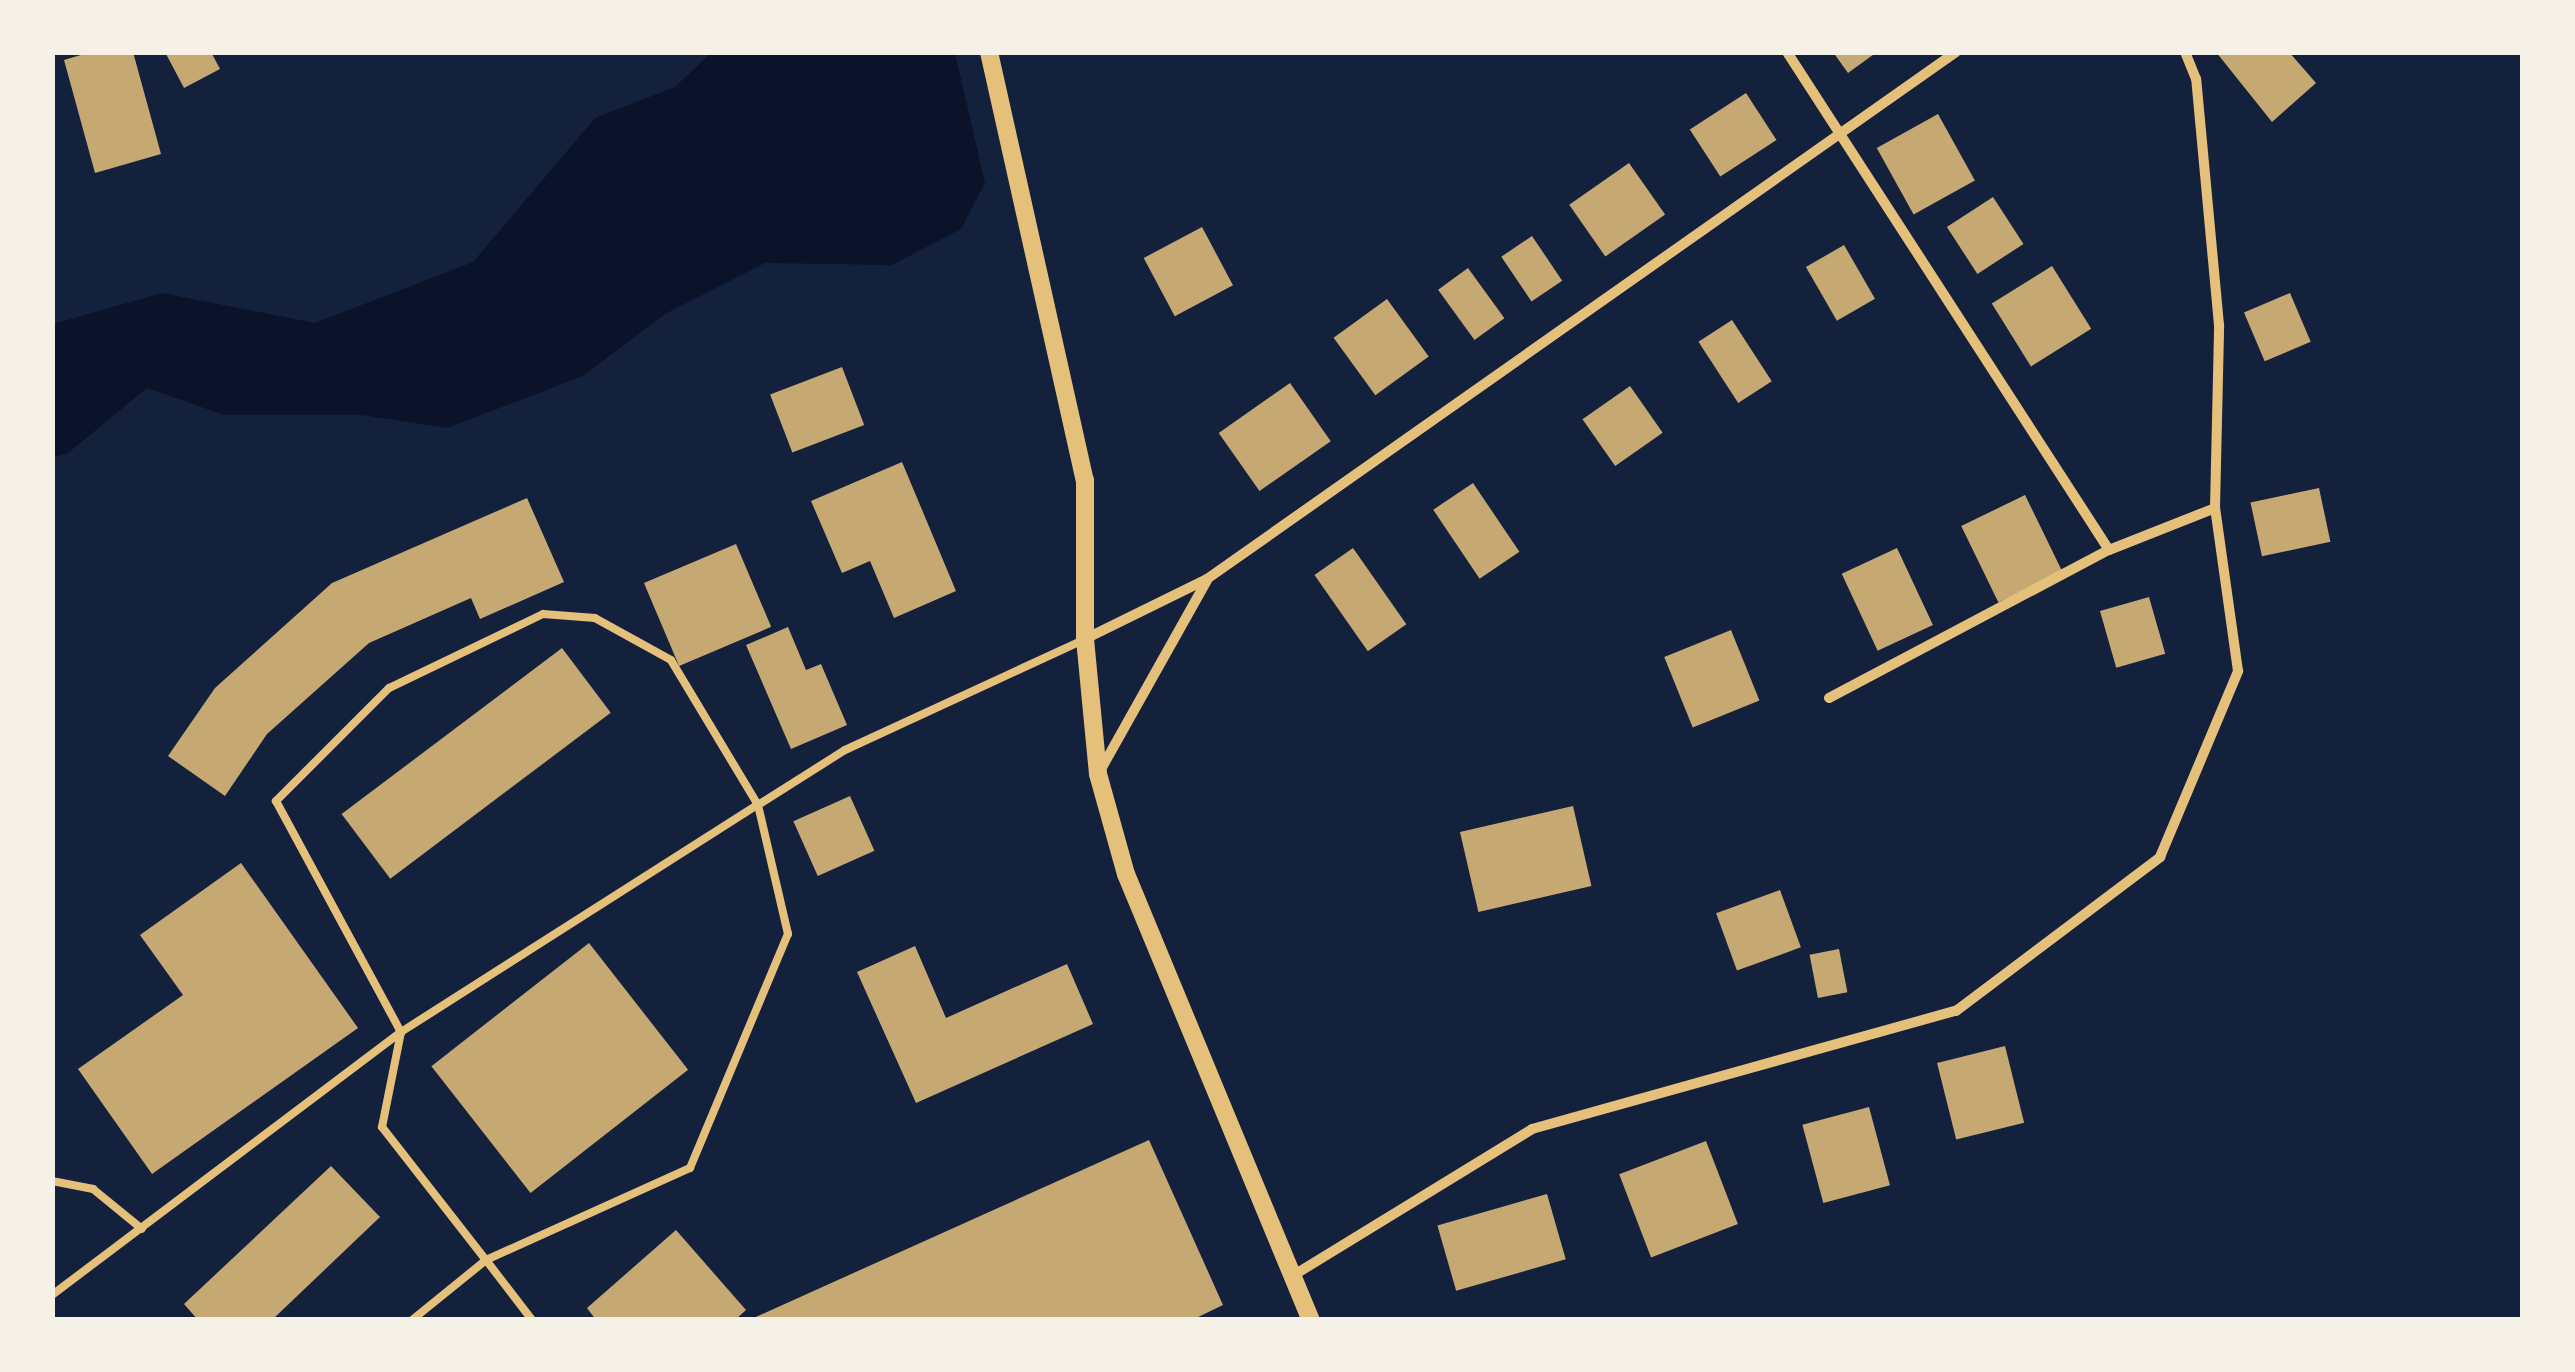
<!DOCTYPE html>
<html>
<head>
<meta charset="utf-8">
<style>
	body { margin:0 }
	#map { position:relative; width:2575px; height:1372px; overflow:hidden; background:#14213d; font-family:"Source Sans 3",sans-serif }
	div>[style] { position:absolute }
	.water>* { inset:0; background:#0b132b }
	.building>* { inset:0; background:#c6a872; transform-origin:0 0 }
	.service>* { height:8px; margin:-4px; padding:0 4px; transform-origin:4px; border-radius:4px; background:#e5c07b }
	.minor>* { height:10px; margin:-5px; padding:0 5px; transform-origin:5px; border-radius:5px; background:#e5c07b }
	.tertiary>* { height:18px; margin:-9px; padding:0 9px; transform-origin:9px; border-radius:9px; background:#e5c07b }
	span { translate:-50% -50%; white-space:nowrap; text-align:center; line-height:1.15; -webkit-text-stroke:8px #f6f1e7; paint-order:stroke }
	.frame { position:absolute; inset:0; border:55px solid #f6f1e7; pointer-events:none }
</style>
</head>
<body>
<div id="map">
	<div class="water">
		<div style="clip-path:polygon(712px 52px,955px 53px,985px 183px,961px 229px,892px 265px,765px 263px,665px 314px,583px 376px,447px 428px,362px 415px,224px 415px,147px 388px,67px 454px,53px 457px,53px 324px,162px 293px,315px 323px,473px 262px,595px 118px,675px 87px)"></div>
	</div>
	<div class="building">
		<div style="clip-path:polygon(91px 52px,133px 52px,161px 154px,95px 173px,64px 60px)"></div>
		<div style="clip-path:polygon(165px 52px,211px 52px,220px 69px,184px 88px)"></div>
		<div style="clip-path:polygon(1833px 52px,1877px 52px,1848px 73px)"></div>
		<div style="clip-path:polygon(2216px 52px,2289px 52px,2316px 83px,2272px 122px)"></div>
		<div style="left:1746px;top:93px;width:56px;height:67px;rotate:57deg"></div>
		<div style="left:1938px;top:114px;width:76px;height:70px;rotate:61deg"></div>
		<div style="left:1629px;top:163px;width:63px;height:73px;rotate:55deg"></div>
		<div style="left:1993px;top:197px;width:56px;height:55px;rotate:57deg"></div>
		<div style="left:1202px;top:227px;width:66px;height:66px;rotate:62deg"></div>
		<div style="left:1532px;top:236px;width:54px;height:37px;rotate:56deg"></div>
		<div style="left:1844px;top:245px;width:62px;height:44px;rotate:60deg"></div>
		<div style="left:2052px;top:266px;width:74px;height:71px;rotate:58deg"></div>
		<div style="left:1468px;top:268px;width:62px;height:37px;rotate:54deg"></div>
		<div style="left:2290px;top:293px;width:53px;height:50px;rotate:67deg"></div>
		<div style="left:1387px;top:299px;width:71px;height:66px;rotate:54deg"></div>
		<div style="left:1732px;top:320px;width:73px;height:40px;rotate:57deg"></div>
		<div style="left:842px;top:367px;width:62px;height:77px;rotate:69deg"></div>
		<div style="left:1290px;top:383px;width:71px;height:87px;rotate:55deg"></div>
		<div style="left:1630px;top:386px;width:57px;height:58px;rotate:55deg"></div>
		<div style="clip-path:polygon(902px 462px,956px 591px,894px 618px,870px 561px,842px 573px,811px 501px)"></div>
		<div style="left:1473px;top:483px;width:83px;height:48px;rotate:56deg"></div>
		<div style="left:2319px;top:488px;width:55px;height:70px;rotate:78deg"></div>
		<div style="left:2025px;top:495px;width:85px;height:71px;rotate:64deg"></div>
		<div style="clip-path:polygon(527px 498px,564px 582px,480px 619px,471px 598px,369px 643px,267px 734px,225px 796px,168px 756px,215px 688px,332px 583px)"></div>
		<div style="left:736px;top:544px;width:90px;height:100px;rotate:67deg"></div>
		<div style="left:1353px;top:548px;width:93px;height:47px;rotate:55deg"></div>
		<div style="left:1897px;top:548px;width:85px;height:61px;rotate:65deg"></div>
		<div style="left:2149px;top:597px;width:59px;height:51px;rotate:74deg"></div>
		<div style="clip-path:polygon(788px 627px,806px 670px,821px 664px,847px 725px,791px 749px,746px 645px)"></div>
		<div style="left:1731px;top:630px;width:76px;height:72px;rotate:68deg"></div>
		<div style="left:562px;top:648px;width:81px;height:276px;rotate:53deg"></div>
		<div style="left:850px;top:796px;width:60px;height:62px;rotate:66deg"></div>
		<div style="left:1573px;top:806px;width:82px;height:116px;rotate:77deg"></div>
		<div style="clip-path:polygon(241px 863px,358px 1028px,152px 1174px,78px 1069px,183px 995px,140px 935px)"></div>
		<div style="left:1780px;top:890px;width:61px;height:68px;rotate:70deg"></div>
		<div style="left:589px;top:943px;width:161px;height:200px;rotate:52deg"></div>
		<div style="clip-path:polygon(915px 946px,946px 1018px,1067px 964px,1093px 1024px,916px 1103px,857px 972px)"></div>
		<div style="left:1839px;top:949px;width:44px;height:30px;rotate:79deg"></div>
		<div style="left:2005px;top:1046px;width:79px;height:70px;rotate:76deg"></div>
		<div style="left:1869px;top:1107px;width:81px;height:69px;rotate:75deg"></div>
		<div style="clip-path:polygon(1149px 1140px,1223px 1305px,1192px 1320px,749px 1320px)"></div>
		<div style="left:1706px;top:1141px;width:89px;height:93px;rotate:69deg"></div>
		<div style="clip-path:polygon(331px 1166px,380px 1217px,272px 1320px,198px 1320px,184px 1304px)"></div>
		<div style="left:1547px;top:1194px;width:68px;height:114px;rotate:74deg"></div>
		<div style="clip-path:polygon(676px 1230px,746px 1310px,735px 1320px,596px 1320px,587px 1308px)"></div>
	</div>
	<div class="service">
		<div style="left:52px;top:1181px;width:42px;rotate:11deg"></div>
		<div style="left:93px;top:1189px;width:63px;rotate:39.2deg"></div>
		<div style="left:52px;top:1295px;width:437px;rotate:-37deg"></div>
		<div style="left:401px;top:1032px;width:423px;rotate:-32.5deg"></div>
		<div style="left:758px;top:805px;width:103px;rotate:-32.3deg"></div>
		<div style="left:845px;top:750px;width:264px;rotate:-24.8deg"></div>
		<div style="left:412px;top:1320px;width:95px;rotate:-39deg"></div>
		<div style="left:486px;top:1260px;width:224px;rotate:-24.3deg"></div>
		<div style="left:690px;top:1168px;width:254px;rotate:-67.3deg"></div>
		<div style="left:788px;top:934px;width:132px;rotate:-103.1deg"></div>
		<div style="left:758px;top:805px;width:169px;rotate:-121deg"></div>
		<div style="left:671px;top:660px;width:87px;rotate:-151.1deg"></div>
		<div style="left:595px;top:618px;width:52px;rotate:-175.6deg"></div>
		<div style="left:543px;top:614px;width:171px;rotate:154.3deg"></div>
		<div style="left:389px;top:688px;width:160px;rotate:135deg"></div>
		<div style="left:276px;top:801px;width:263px;rotate:61.6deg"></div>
		<div style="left:401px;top:1032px;width:97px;rotate:101.3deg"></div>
		<div style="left:382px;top:1127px;width:169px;rotate:52deg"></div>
		<div style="left:486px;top:1260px;width:76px;rotate:52.5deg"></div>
	</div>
	<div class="minor">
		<div style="left:1787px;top:52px;width:593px;rotate:57.11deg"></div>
		<div style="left:1085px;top:639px;width:136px;rotate:-26.2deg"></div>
		<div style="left:1207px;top:579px;width:916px;rotate:-35.13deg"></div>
		<div style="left:1829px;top:698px;width:317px;rotate:-27.9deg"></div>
		<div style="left:2109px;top:550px;width:114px;rotate:-21.6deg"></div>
		<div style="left:1100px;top:771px;width:219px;rotate:-60.7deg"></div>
		<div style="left:1294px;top:1275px;width:279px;rotate:-31.5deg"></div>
		<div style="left:1532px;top:1129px;width:440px;rotate:-15.6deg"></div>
		<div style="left:1956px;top:1011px;width:256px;rotate:-37deg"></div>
		<div style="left:2160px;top:857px;width:202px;rotate:-67.2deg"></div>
		<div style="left:2238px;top:671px;width:165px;rotate:-98deg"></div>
		<div style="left:2215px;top:508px;width:183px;rotate:-88.7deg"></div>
		<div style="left:2219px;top:325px;width:247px;rotate:-95.3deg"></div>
		<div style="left:2196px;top:79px;width:29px;rotate:-112deg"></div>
	</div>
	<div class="tertiary">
		<div style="left:989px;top:52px;width:439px;rotate:77.4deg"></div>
		<div style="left:1085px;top:480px;width:159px;rotate:90deg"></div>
		<div style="left:1085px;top:639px;width:136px;rotate:84.5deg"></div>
		<div style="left:1098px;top:774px;width:104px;rotate:74.4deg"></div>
		<div style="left:1126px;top:874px;width:483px;rotate:67.5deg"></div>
	</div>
	<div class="frame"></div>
</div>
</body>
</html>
